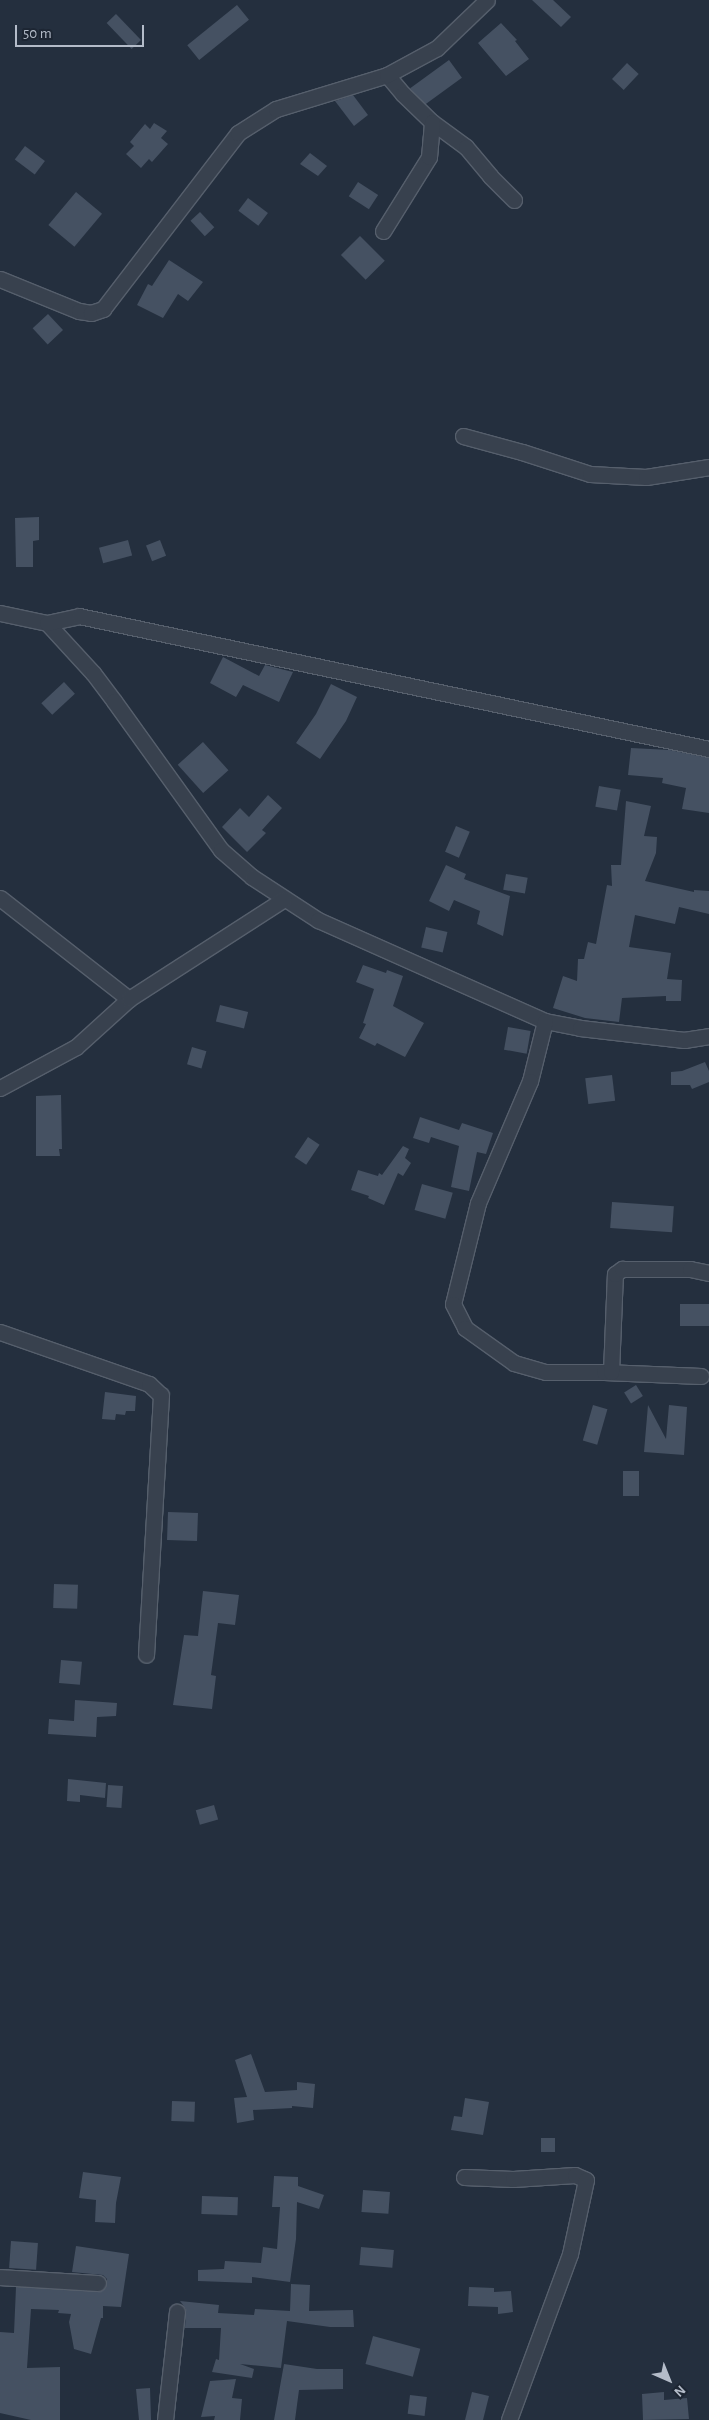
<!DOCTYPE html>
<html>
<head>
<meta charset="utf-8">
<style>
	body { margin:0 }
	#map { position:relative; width:709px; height:2420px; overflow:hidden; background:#242f3e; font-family:"Alegreya Sans",sans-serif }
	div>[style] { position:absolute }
	.building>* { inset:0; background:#455162; transform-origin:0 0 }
	.roads { filter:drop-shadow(1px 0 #565f6c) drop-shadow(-1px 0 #565f6c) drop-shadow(0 1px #565f6c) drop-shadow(0 -1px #565f6c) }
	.street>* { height:15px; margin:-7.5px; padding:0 7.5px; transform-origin:7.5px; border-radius:7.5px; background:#38414e }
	span { translate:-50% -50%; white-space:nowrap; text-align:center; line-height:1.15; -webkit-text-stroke:4.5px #1d2633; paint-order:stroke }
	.north { position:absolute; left:644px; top:2355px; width:50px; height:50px; -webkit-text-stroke:4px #1d2633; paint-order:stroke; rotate:136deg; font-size:14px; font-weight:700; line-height:20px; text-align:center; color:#b4bcc9 }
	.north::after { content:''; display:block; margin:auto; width:18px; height:22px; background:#b4bcc9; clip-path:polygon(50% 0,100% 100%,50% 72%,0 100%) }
	.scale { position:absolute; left:15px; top:25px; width:129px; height:22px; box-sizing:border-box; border:2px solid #b4bcc9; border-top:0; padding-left:6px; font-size:15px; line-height:18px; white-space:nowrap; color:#b4bcc9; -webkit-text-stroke:4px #1d2633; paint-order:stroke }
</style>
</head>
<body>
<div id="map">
	<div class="building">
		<div style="clip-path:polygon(532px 0,553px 0,571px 17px,561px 27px)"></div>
		<div style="left:237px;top:5px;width:19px;height:64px;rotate:51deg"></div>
		<div style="left:116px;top:14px;width:36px;height:13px;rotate:46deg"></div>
		<div style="clip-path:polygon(501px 23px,517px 40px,515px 41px,529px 59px,506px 76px,478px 43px)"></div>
		<div style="left:449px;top:60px;width:22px;height:48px;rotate:54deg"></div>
		<div style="left:627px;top:63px;width:16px;height:22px;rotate:43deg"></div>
		<div style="clip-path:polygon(353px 95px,368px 115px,354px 126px,335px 101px)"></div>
		<div style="clip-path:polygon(154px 123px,167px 131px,161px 138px,168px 144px,152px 162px,149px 159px,141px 168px,126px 154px,134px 146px,130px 142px,145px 124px,150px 129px)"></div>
		<div style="left:25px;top:146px;width:25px;height:17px;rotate:37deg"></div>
		<div style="clip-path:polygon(310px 153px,327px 166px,318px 176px,300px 164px)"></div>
		<div style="left:358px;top:182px;width:24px;height:17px;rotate:33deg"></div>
		<div style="left:76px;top:192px;width:34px;height:43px;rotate:40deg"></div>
		<div style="left:248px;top:198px;width:25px;height:16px;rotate:37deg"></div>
		<div style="left:200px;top:212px;width:21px;height:13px;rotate:47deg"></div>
		<div style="left:360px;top:236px;width:35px;height:27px;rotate:45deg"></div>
		<div style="clip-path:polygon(169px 260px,203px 282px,188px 301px,178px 294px,163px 318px,137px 305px,148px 284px,152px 286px)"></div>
		<div style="left:48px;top:314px;width:22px;height:21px;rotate:47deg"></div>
		<div style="clip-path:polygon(39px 517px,39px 540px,33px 541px,33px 567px,16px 567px,15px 518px)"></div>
		<div style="left:128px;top:540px;width:16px;height:30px;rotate:75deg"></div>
		<div style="left:160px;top:540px;width:17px;height:15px;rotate:69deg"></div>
		<div style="clip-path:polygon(223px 657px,259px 676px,265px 665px,293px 672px,279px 702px,243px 685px,236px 697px,210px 683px)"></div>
		<div style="left:64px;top:682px;width:16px;height:31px;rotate:47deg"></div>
		<div style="clip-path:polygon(331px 684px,357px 697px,346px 721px,320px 759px,296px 743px,316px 714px)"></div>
		<div style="left:203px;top:742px;width:38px;height:34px;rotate:48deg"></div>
		<div style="clip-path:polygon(631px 748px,670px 750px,709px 758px,709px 813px,682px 809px,686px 788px,662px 783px,663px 778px,628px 775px)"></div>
		<div style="left:599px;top:786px;width:22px;height:21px;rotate:10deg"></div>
		<div style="clip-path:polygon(268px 795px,282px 808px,262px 830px,266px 833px,247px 852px,222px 827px,240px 808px,249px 817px)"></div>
		<div style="clip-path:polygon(626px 801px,651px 806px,644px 836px,657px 837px,656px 853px,645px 881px,694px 892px,694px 890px,709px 891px,709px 914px,679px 907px,675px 924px,635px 915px,629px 947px,671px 953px,667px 979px,682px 980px,681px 1001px,666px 1001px,666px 996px,622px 998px,619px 1022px,585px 1018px,553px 1008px,563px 976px,577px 981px,578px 959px,584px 959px,588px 942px,596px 944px,607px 885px,612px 886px,611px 865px,621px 865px)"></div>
		<div style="left:456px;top:826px;width:15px;height:28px;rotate:23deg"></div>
		<div style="clip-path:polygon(446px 865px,466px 874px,464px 879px,510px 896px,503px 936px,477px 924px,480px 911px,454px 900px,449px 911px,429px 901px)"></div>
		<div style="left:506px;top:874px;width:22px;height:16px;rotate:10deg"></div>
		<div style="left:426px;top:927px;width:22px;height:21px;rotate:13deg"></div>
		<div style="clip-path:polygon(363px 965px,386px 973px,387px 970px,403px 976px,393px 1006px,424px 1023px,405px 1057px,377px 1043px,375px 1046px,359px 1038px,366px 1024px,363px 1023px,374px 989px,356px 982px)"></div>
		<div style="left:220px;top:1005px;width:29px;height:17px;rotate:14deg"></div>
		<div style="left:508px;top:1027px;width:23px;height:23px;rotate:10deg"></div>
		<div style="left:192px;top:1047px;width:15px;height:18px;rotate:16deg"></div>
		<div style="clip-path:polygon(705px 1062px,709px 1071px,709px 1082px,692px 1089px,690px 1085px,671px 1085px,671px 1072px,682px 1071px)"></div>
		<div style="left:612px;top:1075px;width:26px;height:27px;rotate:83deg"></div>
		<div style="clip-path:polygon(61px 1095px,62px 1149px,59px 1149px,60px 1156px,36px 1156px,36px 1096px)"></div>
		<div style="clip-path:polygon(420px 1117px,459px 1130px,462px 1123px,493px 1133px,486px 1154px,477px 1152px,469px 1191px,451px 1187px,459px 1146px,431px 1137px,429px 1143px,413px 1138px)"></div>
		<div style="left:308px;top:1137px;width:14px;height:24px;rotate:34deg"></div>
		<div style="clip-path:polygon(403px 1146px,409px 1149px,405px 1158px,411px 1163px,403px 1176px,398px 1173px,384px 1205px,368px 1198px,369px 1196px,351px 1190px,358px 1170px,378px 1176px,379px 1173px,382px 1175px)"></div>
		<div style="left:422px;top:1184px;width:32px;height:27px;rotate:16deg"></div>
		<div style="left:612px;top:1202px;width:62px;height:26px;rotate:4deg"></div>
		<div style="left:680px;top:1304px;width:29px;height:22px"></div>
		<div style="left:636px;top:1385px;width:13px;height:14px;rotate:58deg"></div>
		<div style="clip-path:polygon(105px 1392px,136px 1396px,135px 1411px,126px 1411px,125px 1415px,116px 1414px,115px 1420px,102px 1419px)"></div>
		<div style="left:593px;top:1405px;width:15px;height:37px;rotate:16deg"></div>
		<div style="clip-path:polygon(648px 1405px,666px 1439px,669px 1405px,687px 1407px,684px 1455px,644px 1452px)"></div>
		<div style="left:623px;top:1471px;width:16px;height:25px"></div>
		<div style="left:168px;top:1512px;width:30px;height:28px;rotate:2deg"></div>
		<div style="left:54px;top:1584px;width:24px;height:24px;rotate:2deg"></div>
		<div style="clip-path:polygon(203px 1591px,239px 1595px,235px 1625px,218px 1623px,211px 1675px,216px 1676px,212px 1709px,173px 1705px,184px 1635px,198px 1636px)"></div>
		<div style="left:61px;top:1660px;width:21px;height:23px;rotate:5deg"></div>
		<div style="clip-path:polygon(75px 1700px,117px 1703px,116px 1716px,97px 1717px,96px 1737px,48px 1734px,49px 1719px,74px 1721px)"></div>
		<div style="clip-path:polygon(68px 1779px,106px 1783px,105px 1798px,80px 1795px,80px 1802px,67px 1801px)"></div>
		<div style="left:108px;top:1785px;width:15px;height:22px;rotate:4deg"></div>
		<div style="left:214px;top:1805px;width:15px;height:19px;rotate:74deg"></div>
		<div style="clip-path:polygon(251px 2054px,265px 2092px,297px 2090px,297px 2082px,315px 2084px,313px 2108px,292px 2106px,292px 2108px,253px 2110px,254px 2120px,237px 2123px,234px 2098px,247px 2097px,235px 2060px)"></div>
		<div style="clip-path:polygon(465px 2098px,489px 2102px,483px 2135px,451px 2130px,454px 2116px,462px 2117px)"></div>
		<div style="left:172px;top:2101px;width:23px;height:20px;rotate:2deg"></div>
		<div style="left:541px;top:2138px;width:14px;height:14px"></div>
		<div style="clip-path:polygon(83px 2172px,121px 2177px,116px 2203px,115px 2223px,95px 2222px,96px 2200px,79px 2198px)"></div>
		<div style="clip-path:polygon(274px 2176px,298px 2177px,298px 2186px,324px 2195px,319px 2209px,297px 2202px,296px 2239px,290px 2282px,252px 2277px,252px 2283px,198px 2281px,198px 2270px,224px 2269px,225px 2261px,261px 2263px,263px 2247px,277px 2249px,280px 2207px,272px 2207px)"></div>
		<div style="left:363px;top:2190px;width:27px;height:22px;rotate:4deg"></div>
		<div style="left:202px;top:2196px;width:36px;height:18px;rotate:2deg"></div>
		<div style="left:11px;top:2241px;width:27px;height:27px;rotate:4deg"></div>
		<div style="clip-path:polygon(76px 2246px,129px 2254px,121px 2307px,103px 2306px,103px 2318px,101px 2318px,91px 2354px,74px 2349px,69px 2322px,71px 2314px,58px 2313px,59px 2310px,31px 2309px,27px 2368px,60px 2367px,60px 2420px,31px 2420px,0 2413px,0 2332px,14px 2333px,16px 2287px,97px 2292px,106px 2288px,107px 2279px,103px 2275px,72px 2272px)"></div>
		<div style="left:361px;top:2247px;width:33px;height:18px;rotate:5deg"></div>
		<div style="clip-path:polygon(291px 2284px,310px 2285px,309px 2311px,353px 2310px,354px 2327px,330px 2327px,287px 2321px,281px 2368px,240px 2364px,254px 2369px,252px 2378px,212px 2372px,216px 2359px,219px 2360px,221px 2328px,185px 2328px,186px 2309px,180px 2301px,219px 2305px,218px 2313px,254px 2315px,255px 2309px,290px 2311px)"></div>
		<div style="clip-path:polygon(469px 2287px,494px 2288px,494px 2292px,511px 2291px,513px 2312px,498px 2314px,498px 2307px,468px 2306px)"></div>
		<div style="left:373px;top:2336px;width:49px;height:29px;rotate:15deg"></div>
		<div style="clip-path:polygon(284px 2364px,317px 2369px,343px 2369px,343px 2389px,299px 2390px,295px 2420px,274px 2420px)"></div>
		<div style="clip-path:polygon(236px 2379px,232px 2398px,242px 2399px,240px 2420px,214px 2420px,215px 2416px,201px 2417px,210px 2381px)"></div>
		<div style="clip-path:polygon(150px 2388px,151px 2420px,139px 2420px,136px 2389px)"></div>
		<div style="clip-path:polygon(472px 2392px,489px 2396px,483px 2420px,465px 2420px)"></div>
		<div style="clip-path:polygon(664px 2392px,664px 2400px,687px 2398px,689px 2419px,643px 2420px,642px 2394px)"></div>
		<div style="left:410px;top:2395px;width:17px;height:19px;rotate:7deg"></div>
	</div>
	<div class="roads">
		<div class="street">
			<div style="left:387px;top:75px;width:25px;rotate:50deg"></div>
			<div style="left:403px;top:94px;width:40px;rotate:44deg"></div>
			<div style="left:432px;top:122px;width:42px;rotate:36.3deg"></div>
			<div style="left:466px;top:147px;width:38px;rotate:50deg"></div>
			<div style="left:490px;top:176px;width:34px;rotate:45deg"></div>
			<div style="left:383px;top:231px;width:87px;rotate:-58.1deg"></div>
			<div style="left:429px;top:157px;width:35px;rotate:-85deg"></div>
			<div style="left:0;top:279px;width:85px;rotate:22.1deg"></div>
			<div style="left:79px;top:311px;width:12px;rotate:9deg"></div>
			<div style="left:91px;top:313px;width:13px;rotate:-18deg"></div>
			<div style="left:103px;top:309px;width:222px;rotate:-52.5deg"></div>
			<div style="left:238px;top:133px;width:45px;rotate:-32.3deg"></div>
			<div style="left:276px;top:109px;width:116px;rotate:-17deg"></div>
			<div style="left:387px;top:75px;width:57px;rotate:-28.4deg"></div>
			<div style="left:437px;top:48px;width:69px;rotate:-43.8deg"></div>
			<div style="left:463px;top:436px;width:61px;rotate:15.2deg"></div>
			<div style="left:522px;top:452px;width:71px;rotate:17.9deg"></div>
			<div style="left:590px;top:474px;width:56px;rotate:3.1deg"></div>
			<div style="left:646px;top:477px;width:64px;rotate:-9deg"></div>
			<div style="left:0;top:613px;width:48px;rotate:12deg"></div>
			<div style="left:47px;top:623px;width:68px;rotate:47.4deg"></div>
			<div style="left:93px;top:673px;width:35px;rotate:53deg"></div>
			<div style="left:114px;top:701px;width:183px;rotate:54.3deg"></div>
			<div style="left:221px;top:850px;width:41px;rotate:41.1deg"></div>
			<div style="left:252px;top:877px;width:79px;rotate:33.1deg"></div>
			<div style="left:318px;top:920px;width:248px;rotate:24deg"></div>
			<div style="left:545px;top:1021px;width:36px;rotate:11deg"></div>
			<div style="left:580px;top:1028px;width:105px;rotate:6.6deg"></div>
			<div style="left:684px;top:1040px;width:25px;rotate:-9deg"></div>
			<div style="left:47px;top:623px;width:33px;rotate:-12deg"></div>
			<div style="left:79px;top:616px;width:644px;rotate:11.92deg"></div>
			<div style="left:0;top:898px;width:164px;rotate:38.1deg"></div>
			<div style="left:545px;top:1021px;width:62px;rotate:104deg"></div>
			<div style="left:530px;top:1081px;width:133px;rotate:113.1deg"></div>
			<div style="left:478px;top:1203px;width:104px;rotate:103.9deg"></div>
			<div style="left:453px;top:1304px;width:27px;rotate:63deg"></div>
			<div style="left:465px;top:1328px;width:60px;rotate:35.5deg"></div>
			<div style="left:514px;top:1363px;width:33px;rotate:16deg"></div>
			<div style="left:546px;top:1372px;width:58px"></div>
			<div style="left:604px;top:1372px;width:97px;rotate:2.4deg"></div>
			<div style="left:0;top:1088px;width:86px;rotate:-28.3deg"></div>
			<div style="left:76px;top:1047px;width:72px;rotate:-42.2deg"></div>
			<div style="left:129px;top:999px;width:184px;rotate:-32.8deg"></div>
			<div style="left:0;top:1332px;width:158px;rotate:19.2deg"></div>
			<div style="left:149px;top:1384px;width:16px;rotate:43deg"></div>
			<div style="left:161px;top:1395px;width:260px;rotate:93.3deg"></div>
			<div style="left:611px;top:1372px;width:98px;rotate:-87.7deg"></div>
			<div style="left:615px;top:1274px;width:9px;rotate:-36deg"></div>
			<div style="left:622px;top:1269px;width:68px"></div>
			<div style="left:690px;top:1269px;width:19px;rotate:12deg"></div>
			<div style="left:464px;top:2177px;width:49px;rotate:2.3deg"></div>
			<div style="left:513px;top:2179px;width:62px;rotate:-3.7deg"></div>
			<div style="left:575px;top:2175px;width:12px;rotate:24deg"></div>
			<div style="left:586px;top:2180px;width:76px;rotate:102.2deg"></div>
			<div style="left:570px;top:2254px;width:177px;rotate:110.2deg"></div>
			<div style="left:0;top:2277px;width:98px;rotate:3.5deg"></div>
			<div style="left:165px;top:2420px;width:109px;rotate:-83.7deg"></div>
		</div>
	</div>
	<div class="north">N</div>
	<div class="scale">50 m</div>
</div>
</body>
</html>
